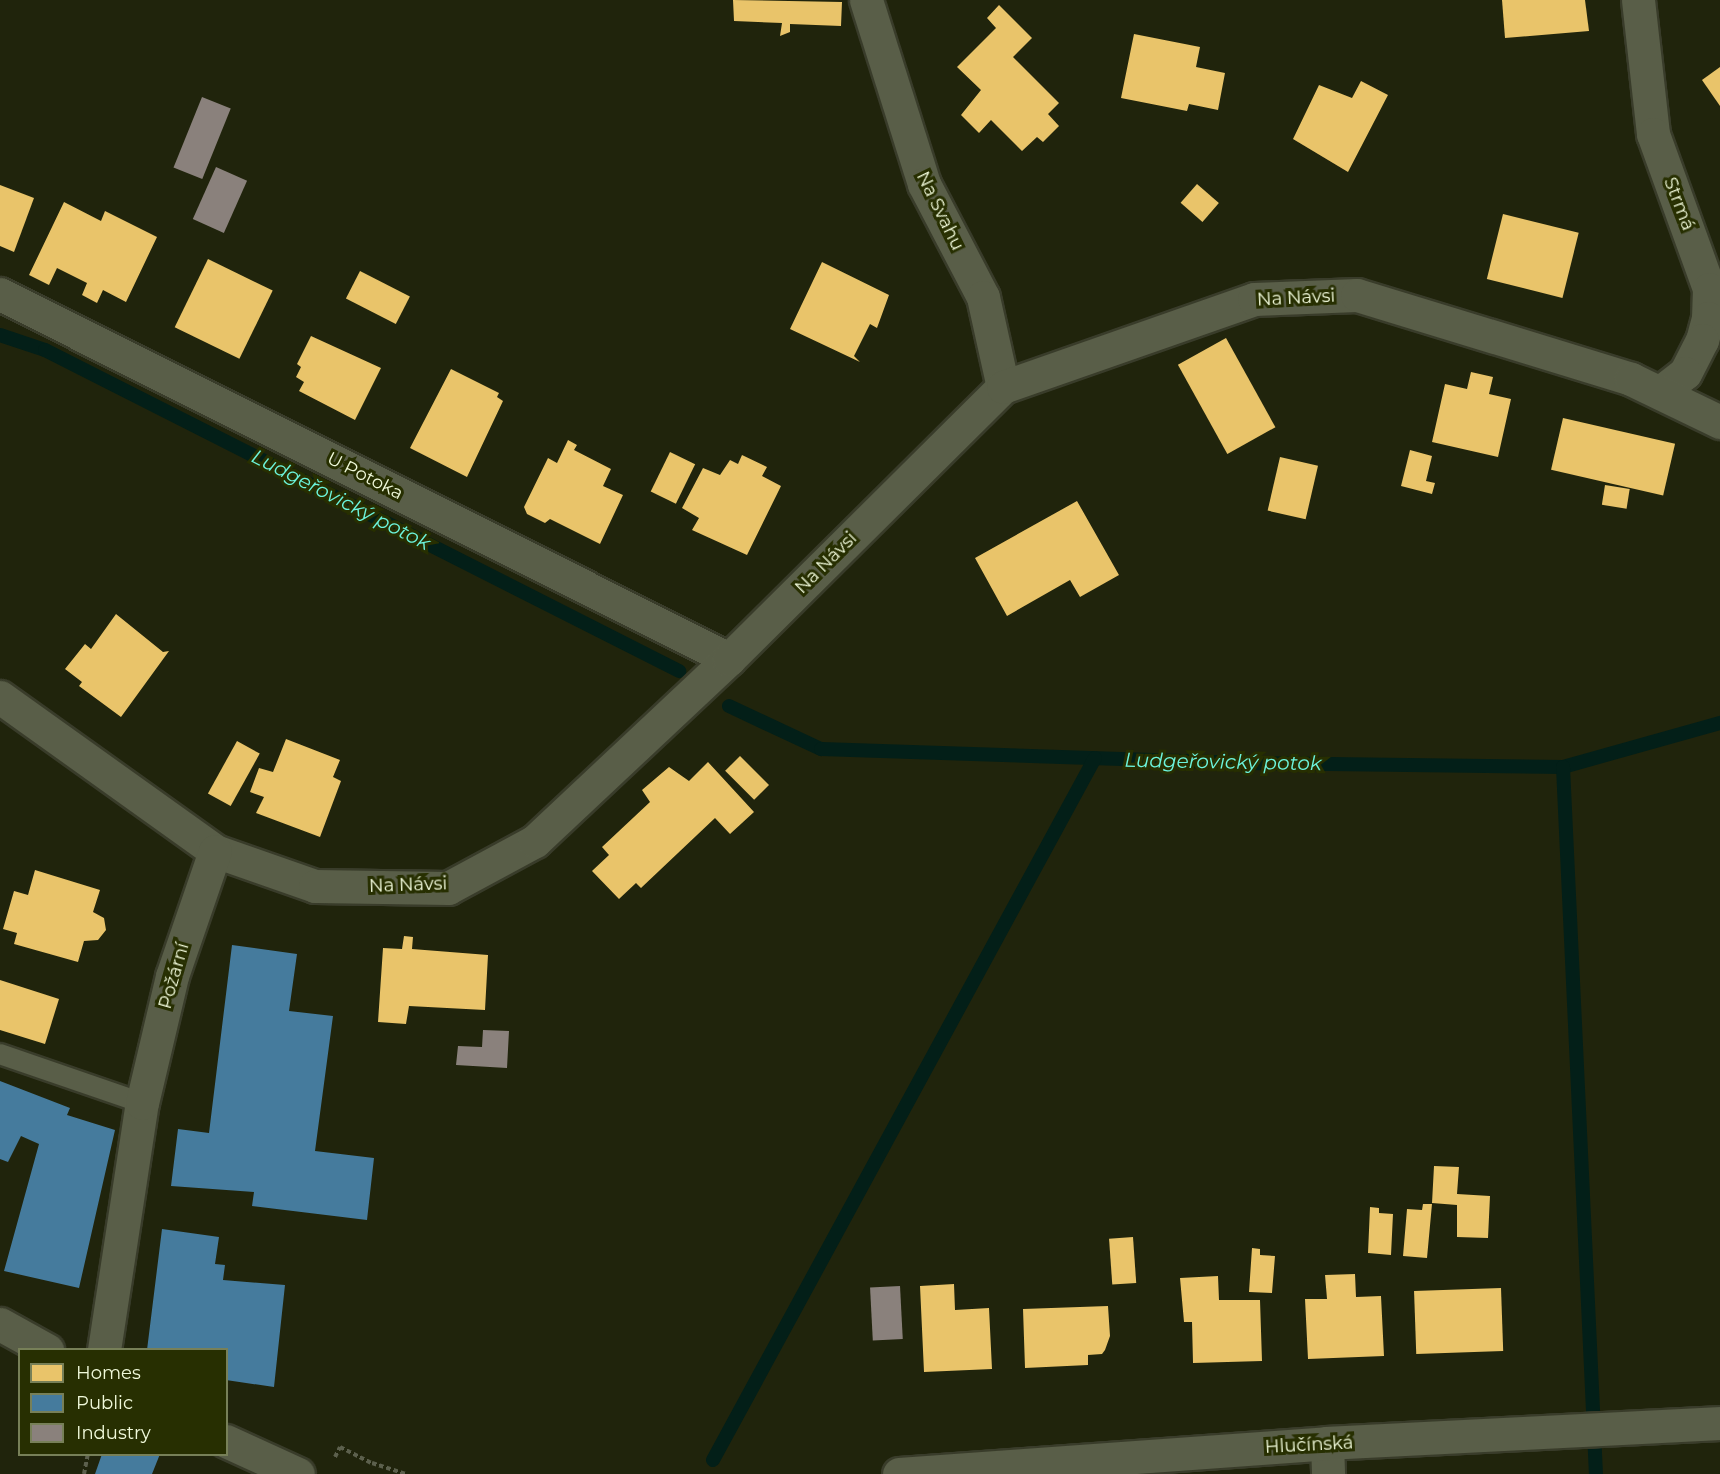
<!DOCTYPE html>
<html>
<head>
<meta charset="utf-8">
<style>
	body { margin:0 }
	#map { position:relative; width:1720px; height:1474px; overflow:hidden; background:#20240c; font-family:Montserrat,sans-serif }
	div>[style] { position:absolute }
	.homes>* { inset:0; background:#e9c46a; transform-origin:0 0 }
	.public>* { inset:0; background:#457b9d }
	.industry>* { inset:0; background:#8a817c; transform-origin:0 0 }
	.stream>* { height:14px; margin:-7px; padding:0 7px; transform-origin:7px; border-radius:7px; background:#031f18 }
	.path>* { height:4px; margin-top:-2px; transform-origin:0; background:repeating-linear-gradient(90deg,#5c604d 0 4.5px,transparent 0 7.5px) }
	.roads { filter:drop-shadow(2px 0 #393c2a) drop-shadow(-2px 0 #393c2a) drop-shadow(0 2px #393c2a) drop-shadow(0 -2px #393c2a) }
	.lane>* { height:20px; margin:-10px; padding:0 10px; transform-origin:10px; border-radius:10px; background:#595e48 }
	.street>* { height:33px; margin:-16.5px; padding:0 16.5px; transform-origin:16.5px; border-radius:16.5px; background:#595e48 }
	.secondary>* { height:33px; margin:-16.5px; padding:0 16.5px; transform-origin:16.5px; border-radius:16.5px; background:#595e48 }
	span { translate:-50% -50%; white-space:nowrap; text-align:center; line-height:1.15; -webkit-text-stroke:6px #272f01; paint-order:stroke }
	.street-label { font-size:18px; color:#f0f9da }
	.water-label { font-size:20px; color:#6cf4dc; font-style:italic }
	.legend { position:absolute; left:18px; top:1348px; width:210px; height:108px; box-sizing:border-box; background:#272f01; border:2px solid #778058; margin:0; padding:8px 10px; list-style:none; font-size:18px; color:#f0f9da }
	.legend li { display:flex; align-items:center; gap:12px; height:30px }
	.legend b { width:30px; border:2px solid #778058 }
</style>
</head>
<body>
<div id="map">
	<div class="homes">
		<div style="clip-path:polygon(733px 0,842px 2px,841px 26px,790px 24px,790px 32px,780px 36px,782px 23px,734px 21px)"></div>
		<div style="clip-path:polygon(1502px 0,1585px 0,1589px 31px,1505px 38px)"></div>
		<div style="clip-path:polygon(999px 5px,1032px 38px,1013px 57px,1059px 103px,1048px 114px,1059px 126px,1043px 142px,1037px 137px,1022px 151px,991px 120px,979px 133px,961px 115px,981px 90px,957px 67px,996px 28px,987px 18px)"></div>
		<div style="clip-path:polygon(1134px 34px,1200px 47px,1196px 67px,1225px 73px,1218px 110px,1189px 104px,1187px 111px,1121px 98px)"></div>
		<div style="clip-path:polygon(1720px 67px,1720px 106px,1702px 80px)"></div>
		<div style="clip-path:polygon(1361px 81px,1388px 95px,1348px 172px,1293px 139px,1319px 85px,1352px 98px)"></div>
		<div style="left:1197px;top:184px;width:29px;height:25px;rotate:41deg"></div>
		<div style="clip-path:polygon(0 185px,34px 198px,14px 252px,0 246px)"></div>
		<div style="clip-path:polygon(64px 202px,101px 221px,105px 211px,157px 237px,126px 302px,103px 290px,97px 303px,82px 295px,87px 283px,57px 268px,49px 285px,29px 275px)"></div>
		<div style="left:1503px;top:214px;width:78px;height:67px;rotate:14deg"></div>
		<div style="left:208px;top:259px;width:72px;height:76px;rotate:26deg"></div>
		<div style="clip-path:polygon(822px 262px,889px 295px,877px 328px,870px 324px,854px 356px,860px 362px,790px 329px)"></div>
		<div style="left:360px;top:271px;width:56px;height:31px;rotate:27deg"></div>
		<div style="clip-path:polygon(311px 336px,381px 368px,355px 420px,299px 391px,304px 382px,296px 377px,301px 367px,297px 364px)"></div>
		<div style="left:1226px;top:338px;width:102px;height:55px;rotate:61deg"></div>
		<div style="clip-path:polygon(451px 369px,499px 393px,497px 397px,503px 401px,467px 477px,410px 448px)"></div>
		<div style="clip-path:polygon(1471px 372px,1493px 377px,1489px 394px,1511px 399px,1498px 457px,1432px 442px,1445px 384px,1467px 389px)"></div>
		<div style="left:1563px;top:418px;width:115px;height:53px;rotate:13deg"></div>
		<div style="clip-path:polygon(568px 440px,577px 445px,574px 450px,611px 469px,603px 486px,623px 495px,600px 544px,550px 519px,545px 523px,527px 514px,524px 507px,548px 458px,557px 463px)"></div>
		<div style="clip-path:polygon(1410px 450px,1432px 456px,1426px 481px,1435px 483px,1432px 494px,1401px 486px)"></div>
		<div style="left:670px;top:452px;width:28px;height:44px;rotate:26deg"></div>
		<div style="clip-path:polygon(742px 455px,767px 467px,762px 476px,781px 486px,747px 555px,692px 530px,699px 518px,682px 508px,703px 468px,720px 475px,730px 460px,738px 464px)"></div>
		<div style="left:1280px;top:457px;width:39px;height:55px;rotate:13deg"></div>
		<div style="left:1605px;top:485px;width:25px;height:20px;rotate:9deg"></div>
		<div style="clip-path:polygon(1077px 501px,1119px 575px,1080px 597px,1070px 580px,1007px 616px,975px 558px)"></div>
		<div style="clip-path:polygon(116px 614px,163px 652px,169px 651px,121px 717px,79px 686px,82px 682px,65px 669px,85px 644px,91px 649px)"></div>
		<div style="clip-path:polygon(286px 739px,340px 760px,333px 777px,341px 781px,320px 837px,256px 813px,264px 797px,250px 792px,259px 768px,273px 772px)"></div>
		<div style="left:237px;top:741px;width:26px;height:60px;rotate:29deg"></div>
		<div style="left:740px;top:756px;width:41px;height:21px;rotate:45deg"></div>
		<div style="clip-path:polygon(708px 762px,754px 812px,730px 834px,715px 818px,641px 888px,636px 883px,619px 899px,592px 871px,609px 855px,602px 847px,650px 802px,642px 790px,669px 767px,689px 781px)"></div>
		<div style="clip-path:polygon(35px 870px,100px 890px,93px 912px,104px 918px,106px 930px,98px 940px,84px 941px,78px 962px,14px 944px,17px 933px,3px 929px,14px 891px,28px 895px)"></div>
		<div style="clip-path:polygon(404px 936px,413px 937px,412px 949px,488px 955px,485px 1010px,409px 1006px,406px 1024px,378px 1022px,383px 948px,402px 949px)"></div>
		<div style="clip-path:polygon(0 980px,59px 999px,45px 1044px,0 1030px)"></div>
		<div style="clip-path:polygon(1434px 1166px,1459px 1167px,1457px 1194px,1490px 1196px,1488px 1238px,1457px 1237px,1457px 1205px,1432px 1203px)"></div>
		<div style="clip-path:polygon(1423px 1204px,1432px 1204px,1427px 1258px,1403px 1256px,1407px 1209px,1422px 1210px)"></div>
		<div style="clip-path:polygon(1370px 1207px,1379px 1208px,1379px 1213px,1393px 1214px,1391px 1255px,1368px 1253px)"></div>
		<div style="left:1133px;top:1237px;width:46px;height:24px;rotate:86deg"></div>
		<div style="clip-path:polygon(1252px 1248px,1260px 1249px,1260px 1255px,1275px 1256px,1272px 1293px,1249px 1292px)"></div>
		<div style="clip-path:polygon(1355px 1274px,1356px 1297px,1381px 1296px,1384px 1356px,1308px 1359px,1305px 1299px,1327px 1299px,1325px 1275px)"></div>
		<div style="clip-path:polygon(1218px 1276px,1219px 1300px,1260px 1300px,1262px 1361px,1193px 1363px,1192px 1322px,1184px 1322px,1180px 1278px)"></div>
		<div style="clip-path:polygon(954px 1284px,955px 1310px,989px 1308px,992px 1369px,924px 1372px,920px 1286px)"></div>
		<div style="left:1501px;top:1288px;width:63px;height:87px;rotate:88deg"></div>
		<div style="clip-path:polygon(1108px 1306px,1110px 1336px,1105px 1350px,1102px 1354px,1088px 1355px,1088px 1365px,1025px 1368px,1023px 1309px)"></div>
	</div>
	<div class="public">
		<div style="clip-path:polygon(232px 945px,297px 954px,289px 1011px,333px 1016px,315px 1151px,374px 1158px,367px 1220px,252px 1206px,254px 1192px,171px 1186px,178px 1129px,209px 1133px)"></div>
		<div style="clip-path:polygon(0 1081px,70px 1108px,67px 1115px,115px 1130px,79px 1288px,4px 1271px,39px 1144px,21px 1136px,8px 1162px,0 1159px)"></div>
		<div style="clip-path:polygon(162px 1229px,219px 1237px,215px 1264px,225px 1265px,223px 1280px,285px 1285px,274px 1387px,226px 1380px,226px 1350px,147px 1350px)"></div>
		<div style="clip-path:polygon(102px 1454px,160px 1454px,152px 1474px,95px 1474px)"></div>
	</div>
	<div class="industry">
		<div style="left:202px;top:97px;width:31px;height:76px;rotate:22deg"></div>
		<div style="left:216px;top:167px;width:34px;height:57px;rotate:24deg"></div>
		<div style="clip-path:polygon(483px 1030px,509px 1031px,507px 1068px,456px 1065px,458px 1046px,482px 1047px)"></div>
		<div style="left:900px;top:1286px;width:53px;height:30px;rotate:87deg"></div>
	</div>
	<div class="stream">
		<div style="left:0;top:335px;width:47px;rotate:18.4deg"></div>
		<div style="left:45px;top:350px;width:711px;rotate:26.85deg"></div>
		<div style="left:729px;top:706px;width:102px;rotate:25.1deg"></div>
		<div style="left:821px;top:749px;width:421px;rotate:1.9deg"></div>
		<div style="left:1242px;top:763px;width:321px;rotate:0.7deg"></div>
		<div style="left:1563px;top:767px;width:163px;rotate:-15.7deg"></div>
		<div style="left:1563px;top:767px;width:708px;rotate:87.33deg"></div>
		<div style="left:713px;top:1460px;width:799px;rotate:-61.45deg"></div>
	</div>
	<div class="path">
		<div style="left:335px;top:1457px;width:11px;rotate:-63deg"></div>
		<div style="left:340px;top:1447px;width:36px;rotate:27deg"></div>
		<div style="left:372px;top:1463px;width:36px;rotate:18deg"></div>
		<div style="left:84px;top:1474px;width:20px;rotate:-79deg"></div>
	</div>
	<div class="roads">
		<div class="lane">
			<div style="left:0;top:1054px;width:150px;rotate:19deg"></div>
		</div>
		<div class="street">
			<div style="left:866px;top:0;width:193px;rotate:72.5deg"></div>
			<div style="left:924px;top:184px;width:127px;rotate:62.4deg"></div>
			<div style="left:983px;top:297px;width:92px;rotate:77.5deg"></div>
			<div style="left:1638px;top:0;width:135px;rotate:83.6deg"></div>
			<div style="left:1653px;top:134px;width:165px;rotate:70.1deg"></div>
			<div style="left:1709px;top:289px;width:29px;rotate:92deg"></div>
			<div style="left:1708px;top:318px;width:23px;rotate:105deg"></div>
			<div style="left:1702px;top:340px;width:37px;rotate:117deg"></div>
			<div style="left:1685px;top:373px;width:31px;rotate:142deg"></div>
			<div style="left:0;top:294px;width:815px;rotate:26.6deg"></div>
			<div style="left:0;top:697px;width:264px;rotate:35.6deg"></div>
			<div style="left:215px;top:851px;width:106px;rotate:19.3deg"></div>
			<div style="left:315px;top:886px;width:133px;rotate:0.9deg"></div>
			<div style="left:448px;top:888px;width:99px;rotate:-28.4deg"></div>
			<div style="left:535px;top:841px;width:266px;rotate:-43.2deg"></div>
			<div style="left:729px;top:659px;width:386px;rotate:-44.8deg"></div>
			<div style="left:1003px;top:387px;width:266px;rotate:-19.3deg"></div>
			<div style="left:1254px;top:299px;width:103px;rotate:-2.2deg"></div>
			<div style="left:1357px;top:295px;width:287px;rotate:17deg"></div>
			<div style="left:1631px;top:379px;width:99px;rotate:25.8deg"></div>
			<div style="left:104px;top:1350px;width:250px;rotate:-81.3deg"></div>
			<div style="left:142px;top:1103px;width:130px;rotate:-76.7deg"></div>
			<div style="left:172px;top:976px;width:132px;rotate:-71deg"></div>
			<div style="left:1327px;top:1443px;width:31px;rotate:88deg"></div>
		</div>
		<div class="secondary">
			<div style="left:0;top:1324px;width:54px;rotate:29deg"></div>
			<div style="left:226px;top:1441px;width:79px;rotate:24.6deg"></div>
			<div style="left:899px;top:1474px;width:429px;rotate:-4.1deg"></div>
			<div style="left:1327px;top:1443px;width:394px;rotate:-2.9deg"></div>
		</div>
	</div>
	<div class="street-label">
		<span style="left:1679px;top:204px;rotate:69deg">Strmá</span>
		<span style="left:940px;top:211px;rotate:64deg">Na Svahu</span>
		<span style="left:1296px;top:298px;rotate:-3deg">Na Návsi</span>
		<span style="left:365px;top:476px;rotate:27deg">U Potoka</span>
		<span style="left:826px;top:563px;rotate:-45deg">Na Návsi</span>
		<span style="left:408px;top:885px;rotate:-2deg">Na Návsi</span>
		<span style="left:174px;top:976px;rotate:-74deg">Požární</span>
		<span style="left:1309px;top:1445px;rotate:-3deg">Hlučínská</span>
	</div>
	<div class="water-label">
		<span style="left:341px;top:500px;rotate:27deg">Ludgeřovický potok</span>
		<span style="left:1223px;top:762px;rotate:1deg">Ludgeřovický potok</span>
	</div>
	<ul class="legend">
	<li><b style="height:16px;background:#e9c46a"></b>Homes</li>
	<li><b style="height:16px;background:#457b9d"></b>Public</li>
	<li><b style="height:16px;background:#8a817c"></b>Industry</li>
	</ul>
</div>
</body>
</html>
